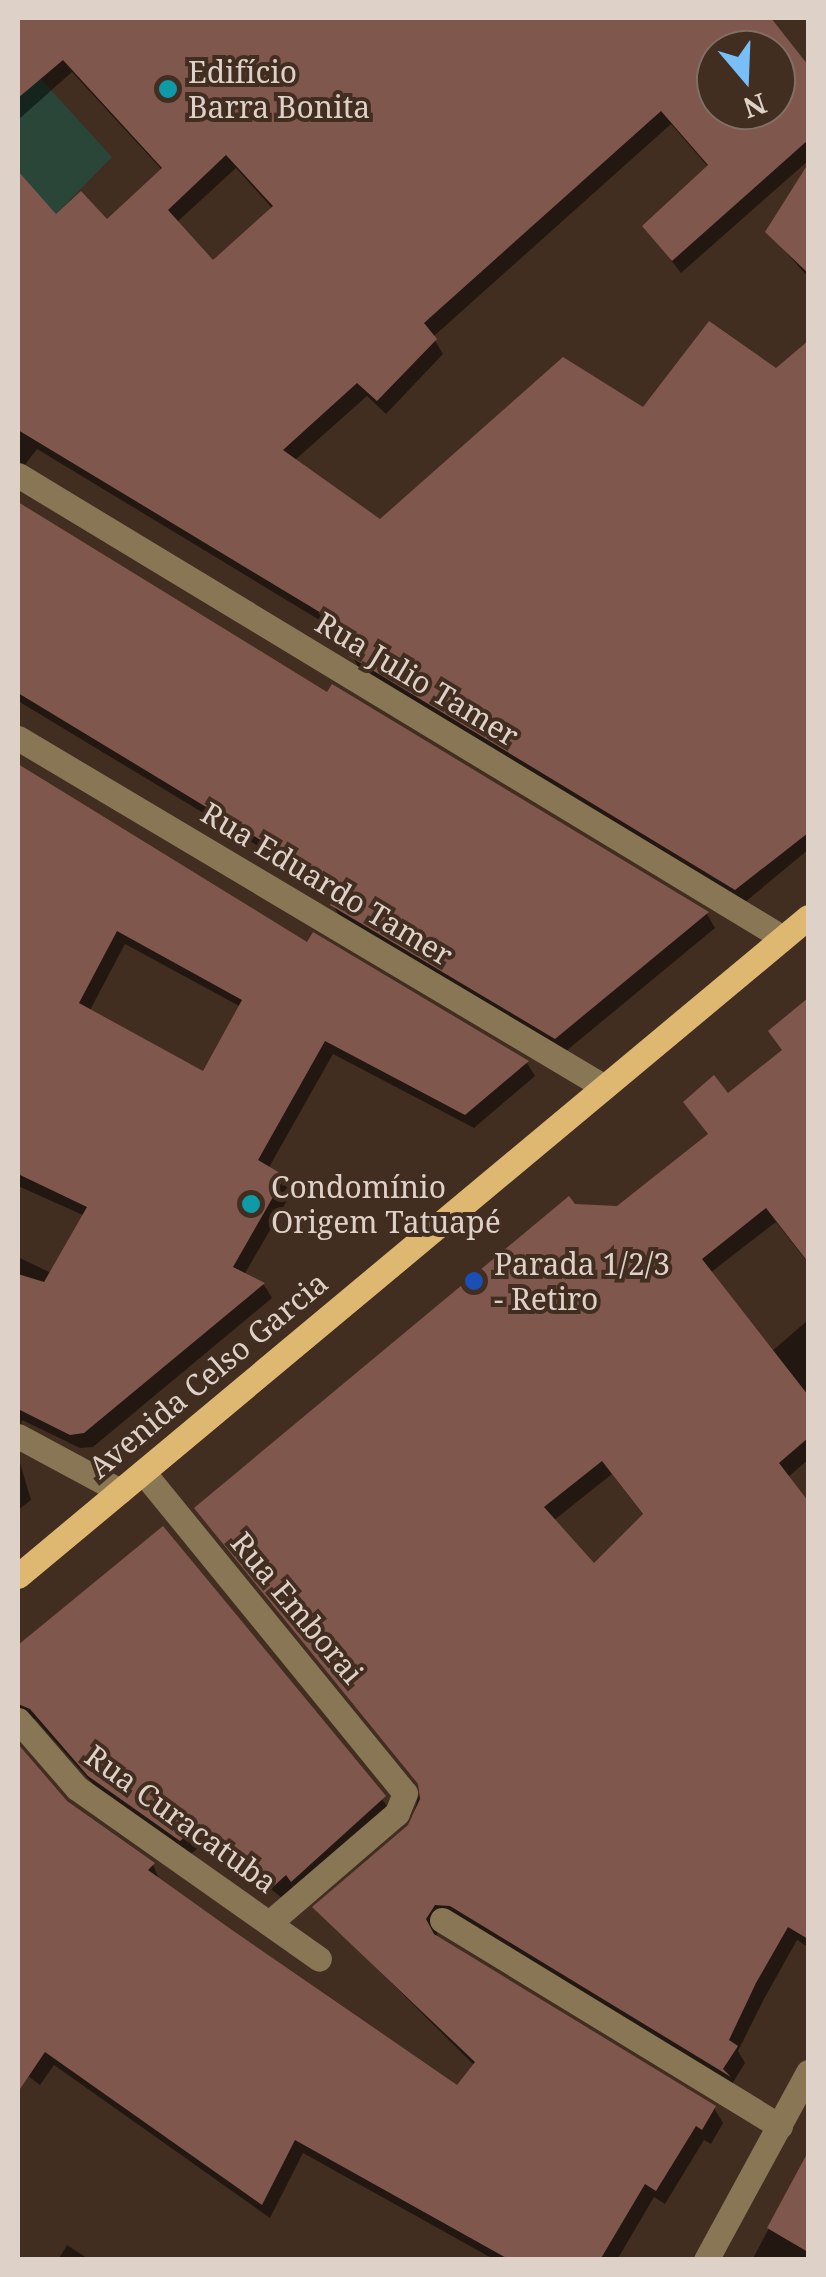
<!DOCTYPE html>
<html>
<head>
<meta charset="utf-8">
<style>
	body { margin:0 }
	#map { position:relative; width:826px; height:2277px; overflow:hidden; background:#422e21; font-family:"Noto Serif",serif }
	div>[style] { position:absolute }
	.green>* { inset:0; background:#294639 }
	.shadow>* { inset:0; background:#0007 }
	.building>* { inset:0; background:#80574c }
	.minor>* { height:25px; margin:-12.5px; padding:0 12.5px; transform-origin:12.5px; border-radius:12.5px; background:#897655 }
	.major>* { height:25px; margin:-12.5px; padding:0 12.5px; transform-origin:12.5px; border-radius:12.5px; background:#deb871 }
	.dots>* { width:28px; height:28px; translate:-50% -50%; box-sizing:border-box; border:5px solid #422e21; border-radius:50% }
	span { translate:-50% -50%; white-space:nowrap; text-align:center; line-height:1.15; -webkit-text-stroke:8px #422e21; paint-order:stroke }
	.poi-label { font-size:30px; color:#ded1c8 }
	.left { translate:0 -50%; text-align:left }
	.street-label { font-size:30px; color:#ded1c8 }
	.frame { position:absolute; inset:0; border:20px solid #ded1c8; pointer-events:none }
	.north { position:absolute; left:696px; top:30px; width:100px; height:100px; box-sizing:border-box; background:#422e21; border:2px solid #806f64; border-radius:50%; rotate:161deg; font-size:28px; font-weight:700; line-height:40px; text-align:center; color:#ded1c8 }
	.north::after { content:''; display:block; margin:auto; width:35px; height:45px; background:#78bff7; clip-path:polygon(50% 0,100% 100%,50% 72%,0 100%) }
</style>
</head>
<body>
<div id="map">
	<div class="green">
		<div style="clip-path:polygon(40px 78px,112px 157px,56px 214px,18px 172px,18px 98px)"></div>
	</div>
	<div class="shadow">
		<div style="clip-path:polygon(evenodd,18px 18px,768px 18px,808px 69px,808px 161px,681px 273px,645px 227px,709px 168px,671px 124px,433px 337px,443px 354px,386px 414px,367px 396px,294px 461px,380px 522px,644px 410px,776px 371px,808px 344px,808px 850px,744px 903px,360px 670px,352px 656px,359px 644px,37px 449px,18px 474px,18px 175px,56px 217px,106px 222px,163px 171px,72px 72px,18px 120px,18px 18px,716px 50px,776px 50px,776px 110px,716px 110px,716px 50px,18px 18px,236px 168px,273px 209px,213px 264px,176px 223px,236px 168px)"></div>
		<div style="clip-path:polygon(808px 168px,808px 277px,768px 232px)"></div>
		<div style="clip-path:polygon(18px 504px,328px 695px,333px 687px,707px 914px,715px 928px,565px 1052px,341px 919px,333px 905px,339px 895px,18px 701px)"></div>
		<div style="clip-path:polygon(evenodd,18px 767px,308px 945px,314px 936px,527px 1063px,535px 1076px,474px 1128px,333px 1054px,268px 1169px,292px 1192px,244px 1275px,264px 1285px,272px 1298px,93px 1447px,80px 1448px,22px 1420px,18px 1442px,18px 1257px,78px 1286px,85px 1216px,18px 1186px,18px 767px,125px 944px,241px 1007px,204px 1075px,89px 1012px,125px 944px)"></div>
		<div style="clip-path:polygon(evenodd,808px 1001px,808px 1263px,776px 1222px,710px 1273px,771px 1352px,808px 1320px,808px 1460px,787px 1478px,788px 1494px,808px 1505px,808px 1947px,797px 1940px,764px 1999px,738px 2051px,745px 2063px,732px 2084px,436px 1926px,438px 1940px,714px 2108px,723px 2123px,711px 2144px,704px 2140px,665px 2204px,654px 2197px,617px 2260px,495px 2260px,303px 2153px,270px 2218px,54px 2065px,40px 2085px,28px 2076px,18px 2092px,18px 1748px,66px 1803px,153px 1865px,160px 1881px,457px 2088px,475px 2066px,316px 1908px,410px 1826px,421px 1788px,197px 1509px,574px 1206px,618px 1208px,709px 1136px,686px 1102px,728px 1096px,784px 1052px,771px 1032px,808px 1001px,612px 1474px,644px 1516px,594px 1567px,553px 1521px,612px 1474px)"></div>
		<div style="clip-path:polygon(18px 1456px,31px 1500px,18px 1510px)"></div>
		<div style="clip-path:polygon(163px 1530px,393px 1813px,283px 1899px,209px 1838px,190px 1855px,99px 1791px,35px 1719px,18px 1723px,18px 1654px)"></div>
		<div style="clip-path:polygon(808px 2155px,808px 2260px,752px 2260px)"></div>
		<div style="clip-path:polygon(67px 2245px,90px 2260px,58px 2260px)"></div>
	</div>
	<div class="building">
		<div style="clip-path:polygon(evenodd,18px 18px,771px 18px,808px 65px,808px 140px,672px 261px,642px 226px,708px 165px,661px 111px,424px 323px,437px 339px,377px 401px,357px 383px,283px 450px,380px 519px,563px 357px,643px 407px,709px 321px,776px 368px,808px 341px,808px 833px,735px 890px,349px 656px,361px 637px,18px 430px,18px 171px,56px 214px,81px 191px,107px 219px,162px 168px,63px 60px,18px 98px,18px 18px,716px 50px,776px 50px,776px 110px,716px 110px,716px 50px,18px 18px,226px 155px,273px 206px,213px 260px,168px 210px,226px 155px)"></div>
		<div style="clip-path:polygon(808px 164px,808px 273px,765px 232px)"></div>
		<div style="clip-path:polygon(18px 502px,327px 692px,332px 684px,709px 912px,555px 1039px,330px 905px,340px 888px,18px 693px)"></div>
		<div style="clip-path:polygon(evenodd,18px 764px,307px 942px,313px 932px,529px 1061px,465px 1115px,325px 1041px,258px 1160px,285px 1176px,233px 1267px,265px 1283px,84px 1433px,70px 1435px,18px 1409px,18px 1274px,44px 1282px,87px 1207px,18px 1174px,18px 764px,117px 931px,242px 1000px,203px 1071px,79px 1003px,117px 931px)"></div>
		<div style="clip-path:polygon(evenodd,808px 998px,808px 1262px,766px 1208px,702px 1259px,808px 1395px,808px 1438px,779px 1463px,808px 1501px,808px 1939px,788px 1927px,756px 1983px,729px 2040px,738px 2046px,723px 2069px,731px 2077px,450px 1906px,435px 1905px,426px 1919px,434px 1934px,716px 2106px,702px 2130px,696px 2126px,656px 2191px,645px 2184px,600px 2260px,510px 2260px,295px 2140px,262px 2205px,45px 2052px,18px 2092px,18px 1744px,67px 1801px,155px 1863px,148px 1870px,232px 1930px,457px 2085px,475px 2062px,312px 1907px,408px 1825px,420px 1799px,418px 1784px,194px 1508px,569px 1196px,575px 1204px,617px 1206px,708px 1134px,683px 1102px,714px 1075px,728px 1093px,782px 1050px,768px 1031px,808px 998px,602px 1461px,643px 1514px,594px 1563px,544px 1507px,602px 1461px)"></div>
		<div style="clip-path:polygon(163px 1526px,386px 1796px,291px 1882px,286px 1875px,274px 1886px,199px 1824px,180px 1841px,88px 1776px,30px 1709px,18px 1704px,18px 1645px)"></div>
		<div style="clip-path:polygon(808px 2152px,808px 2252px,767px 2228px)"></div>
	</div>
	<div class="minor">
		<div style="left:18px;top:475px;width:894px;rotate:31.18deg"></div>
		<div style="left:18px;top:738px;width:681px;rotate:30.75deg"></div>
		<div style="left:18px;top:1436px;width:116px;rotate:28.3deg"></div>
		<div style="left:143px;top:1472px;width:414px;rotate:50.8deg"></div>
		<div style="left:405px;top:1793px;width:22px;rotate:112deg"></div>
		<div style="left:397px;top:1813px;width:169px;rotate:139.3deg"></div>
		<div style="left:18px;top:1720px;width:90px;rotate:49.1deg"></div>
		<div style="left:77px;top:1788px;width:296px;rotate:35.2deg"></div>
		<div style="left:442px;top:1920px;width:396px;rotate:31.4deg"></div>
		<div style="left:706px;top:2260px;width:214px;rotate:-61.5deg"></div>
	</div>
	<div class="major">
		<div style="left:18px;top:1576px;width:1029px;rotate:-39.83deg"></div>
	</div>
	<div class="dots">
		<div style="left:168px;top:89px;background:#0f9aa8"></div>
		<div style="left:251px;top:1204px;background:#0f9aa8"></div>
		<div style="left:474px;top:1281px;background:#1a4fb4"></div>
	</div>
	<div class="poi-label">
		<span class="left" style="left:188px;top:89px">Edifício<br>Barra Bonita</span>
		<span class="left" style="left:271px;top:1204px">Condomínio<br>Origem Tatuapé</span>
		<span class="left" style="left:494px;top:1281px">Parada 1/2/3<br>- Retiro</span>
	</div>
	<div class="street-label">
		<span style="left:417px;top:679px;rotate:31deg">Rua Julio Tamer</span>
		<span style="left:327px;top:884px;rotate:31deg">Rua Eduardo Tamer</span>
		<span style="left:208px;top:1375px;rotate:-40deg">Avenida Celso Garcia</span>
		<span style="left:297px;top:1608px;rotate:50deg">Rua Emborai</span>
		<span style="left:181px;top:1819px;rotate:36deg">Rua Curacatuba</span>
	</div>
	<div class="frame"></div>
	<div class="north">N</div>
</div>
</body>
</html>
